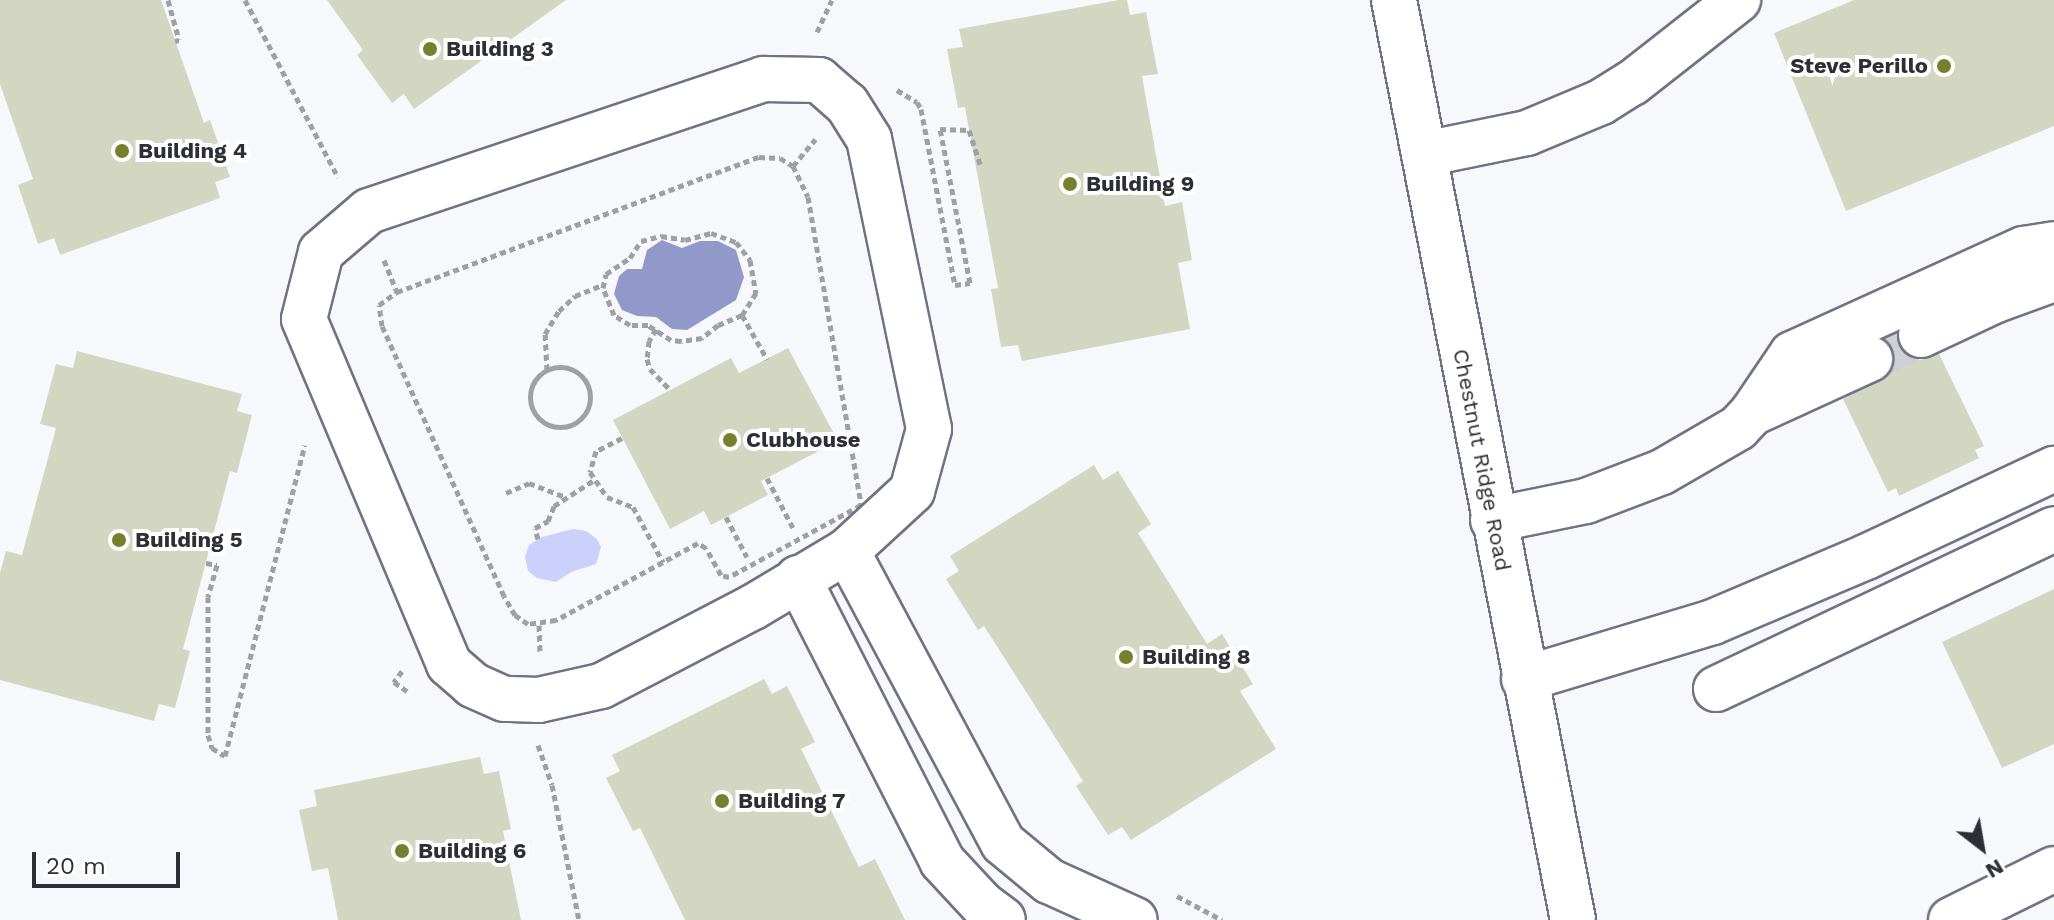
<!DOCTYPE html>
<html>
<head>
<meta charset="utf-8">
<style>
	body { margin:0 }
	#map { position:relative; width:2054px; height:920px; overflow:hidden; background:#f7f8fc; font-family:"Work Sans",sans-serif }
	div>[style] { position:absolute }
	.green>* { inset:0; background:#ccd1fb }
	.water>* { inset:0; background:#9398ca }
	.building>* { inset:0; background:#d3d7c2 }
	.minor-tunnel>* { height:44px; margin-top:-22px; transform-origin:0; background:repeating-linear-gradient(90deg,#cfd0d4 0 44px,transparent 0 66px) }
	.path>* { height:5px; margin-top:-2.5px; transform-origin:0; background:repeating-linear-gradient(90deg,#9fa0a5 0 6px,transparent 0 10px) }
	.path>.ring { margin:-2.5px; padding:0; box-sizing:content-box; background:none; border:5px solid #9fa0a5; border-radius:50% }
	.roads { filter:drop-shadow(2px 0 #707385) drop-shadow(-2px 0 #707385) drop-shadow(0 2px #707385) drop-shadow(0 -2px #707385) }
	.minor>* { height:44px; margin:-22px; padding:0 22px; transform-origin:22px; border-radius:22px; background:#fff }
	.major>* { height:44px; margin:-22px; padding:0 22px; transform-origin:22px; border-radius:22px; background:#fff }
	.dots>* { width:22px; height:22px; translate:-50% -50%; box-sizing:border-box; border:4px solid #fff; border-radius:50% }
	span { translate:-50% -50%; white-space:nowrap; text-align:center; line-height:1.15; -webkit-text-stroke:8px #fff; paint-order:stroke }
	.poi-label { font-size:22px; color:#2d2e36; font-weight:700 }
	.left { translate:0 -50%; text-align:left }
	.right { translate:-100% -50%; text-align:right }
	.street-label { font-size:22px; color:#2d2e36 }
	.north { position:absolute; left:1942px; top:808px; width:80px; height:80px; -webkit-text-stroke:6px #fff; paint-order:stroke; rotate:149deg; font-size:22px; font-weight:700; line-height:32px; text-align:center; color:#2d2e36 }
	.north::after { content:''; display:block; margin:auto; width:28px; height:36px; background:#2d2e36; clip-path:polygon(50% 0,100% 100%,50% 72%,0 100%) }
	.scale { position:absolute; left:32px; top:852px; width:148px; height:36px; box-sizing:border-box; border:4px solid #2d2e36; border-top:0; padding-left:10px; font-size:24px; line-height:28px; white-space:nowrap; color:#2d2e36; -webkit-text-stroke:6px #fff; paint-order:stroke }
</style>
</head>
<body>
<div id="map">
	<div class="green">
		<div style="clip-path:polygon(573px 529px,586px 531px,597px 539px,601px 547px,596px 564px,571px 572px,556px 582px,537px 578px,528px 571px,525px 556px,529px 545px,542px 537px)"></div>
	</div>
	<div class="water">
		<div style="clip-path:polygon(662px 240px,682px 248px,700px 241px,718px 241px,736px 250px,744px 277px,736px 300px,687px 330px,672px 329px,656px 317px,637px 316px,622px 310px,614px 294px,619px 276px,627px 269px,642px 269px,647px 250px)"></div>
	</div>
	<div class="building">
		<div style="clip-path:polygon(0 0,161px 0,204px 123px,210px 120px,230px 177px,215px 182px,220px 198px,60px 255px,54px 238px,38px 244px,18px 185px,33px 179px,0 84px)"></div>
		<div style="clip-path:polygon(327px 0,566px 0,414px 109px,404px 94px,392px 103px,357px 55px,363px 50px)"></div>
		<div style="clip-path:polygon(1119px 0,1127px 0,1130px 15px,1146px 12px,1158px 74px,1142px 76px,1165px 206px,1182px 202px,1192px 260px,1178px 263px,1190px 329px,1022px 361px,1018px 345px,1001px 347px,991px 289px,998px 288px,965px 107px,958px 108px,947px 49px,963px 47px,959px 29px)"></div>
		<div style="clip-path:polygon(1854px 0,2054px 0,2054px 126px,1846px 211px,1774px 33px)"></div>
		<div style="clip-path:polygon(1896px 334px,1899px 346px,1907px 356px,1920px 360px,1939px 354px,1984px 446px,1975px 450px,1979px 458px,1899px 496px,1896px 488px,1888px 492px,1843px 399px,1890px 374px,1895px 361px,1893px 349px,1885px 339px)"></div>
		<div style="clip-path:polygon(788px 348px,838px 441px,761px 481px,768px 495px,711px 525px,704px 511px,670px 529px,613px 420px,731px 358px,739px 373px)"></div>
		<div style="clip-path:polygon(77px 351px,242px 394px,237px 411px,252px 415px,237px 473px,230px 471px,183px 649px,190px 651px,175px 708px,159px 704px,154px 721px,0 680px,0 573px,6px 551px,22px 555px,56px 428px,40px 424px,56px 364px,73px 368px)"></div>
		<div style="clip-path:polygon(1094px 465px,1103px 480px,1118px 471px,1151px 524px,1138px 533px,1207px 644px,1222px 634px,1253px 684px,1240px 691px,1276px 749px,1131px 840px,1122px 827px,1108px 835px,1076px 786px,1083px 781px,984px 626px,978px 630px,946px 579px,959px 571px,950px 556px)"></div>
		<div style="clip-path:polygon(2054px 589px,2054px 744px,2002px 768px,1942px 642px)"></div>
		<div style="clip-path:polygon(764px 679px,772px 694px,787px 686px,815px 742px,801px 749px,859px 867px,875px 859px,905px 920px,685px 920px,640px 828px,633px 831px,606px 778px,620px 771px,612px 755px)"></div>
		<div style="clip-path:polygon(480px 757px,484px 774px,499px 771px,511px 829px,503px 831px,521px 920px,338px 920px,328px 868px,312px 871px,299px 810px,317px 806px,314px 790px)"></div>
	</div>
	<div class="minor-tunnel">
		<div style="left:1870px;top:359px;width:56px;rotate:-25.2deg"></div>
	</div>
	<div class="path">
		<div style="left:168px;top:0;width:41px;rotate:74.6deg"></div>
		<div style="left:179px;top:40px;width:4px;rotate:166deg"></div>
		<div style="left:245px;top:0;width:200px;rotate:62.3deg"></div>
		<div style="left:817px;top:32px;width:35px;rotate:-65deg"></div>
		<div style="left:897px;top:90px;width:23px;rotate:31deg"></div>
		<div style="left:917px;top:102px;width:8px;rotate:60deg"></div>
		<div style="left:921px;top:109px;width:179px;rotate:79.1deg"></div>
		<div style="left:955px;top:285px;width:15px;rotate:-8deg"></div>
		<div style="left:970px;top:283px;width:157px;rotate:-101deg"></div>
		<div style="left:940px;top:129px;width:29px;rotate:2deg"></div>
		<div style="left:969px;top:130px;width:36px;rotate:72deg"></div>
		<div style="left:759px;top:157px;width:21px;rotate:3deg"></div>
		<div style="left:780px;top:158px;width:15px;rotate:32deg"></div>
		<div style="left:793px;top:166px;width:34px;rotate:64deg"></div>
		<div style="left:808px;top:197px;width:313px;rotate:80.2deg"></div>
		<div style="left:861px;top:505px;width:150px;rotate:151.4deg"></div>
		<div style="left:729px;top:577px;width:8px;rotate:-166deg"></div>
		<div style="left:721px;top:575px;width:31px;rotate:-119deg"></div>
		<div style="left:706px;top:548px;width:9px;rotate:-148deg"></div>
		<div style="left:698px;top:543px;width:162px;rotate:151.5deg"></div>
		<div style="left:556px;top:620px;width:28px;rotate:172deg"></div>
		<div style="left:528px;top:624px;width:16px;rotate:-145deg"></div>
		<div style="left:515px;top:615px;width:22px;rotate:-120deg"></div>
		<div style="left:504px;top:596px;width:296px;rotate:-114.3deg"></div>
		<div style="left:382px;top:326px;width:21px;rotate:-98deg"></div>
		<div style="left:379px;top:305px;width:22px;rotate:-36deg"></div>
		<div style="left:397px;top:292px;width:386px;rotate:-20.5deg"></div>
		<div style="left:793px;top:166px;width:35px;rotate:-50deg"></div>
		<div style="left:711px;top:233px;width:27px;rotate:20deg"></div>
		<div style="left:736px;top:242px;width:23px;rotate:52deg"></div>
		<div style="left:750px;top:260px;width:34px;rotate:80deg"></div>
		<div style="left:756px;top:293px;width:26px;rotate:122deg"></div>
		<div style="left:742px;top:315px;width:26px;rotate:157deg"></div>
		<div style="left:718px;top:325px;width:21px;rotate:141deg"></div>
		<div style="left:702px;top:338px;width:21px;rotate:172deg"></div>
		<div style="left:681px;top:341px;width:10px;rotate:-174deg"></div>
		<div style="left:671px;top:340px;width:27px;rotate:-147deg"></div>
		<div style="left:648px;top:325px;width:18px;rotate:180deg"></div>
		<div style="left:630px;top:325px;width:19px;rotate:-148deg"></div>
		<div style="left:614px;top:315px;width:29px;rotate:-112deg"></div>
		<div style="left:603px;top:288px;width:14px;rotate:-78deg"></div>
		<div style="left:606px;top:274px;width:29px;rotate:-34deg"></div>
		<div style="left:630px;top:258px;width:20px;rotate:-57deg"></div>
		<div style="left:641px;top:241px;width:21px;rotate:-14deg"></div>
		<div style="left:661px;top:236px;width:24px;rotate:9deg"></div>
		<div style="left:685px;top:240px;width:27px;rotate:-15deg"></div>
		<div style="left:384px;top:260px;width:35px;rotate:68deg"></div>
		<div style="left:742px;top:315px;width:51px;rotate:60.4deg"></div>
		<div style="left:656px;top:329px;width:14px;rotate:120deg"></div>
		<div style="left:649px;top:341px;width:18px;rotate:96deg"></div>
		<div style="left:647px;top:359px;width:10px;rotate:73deg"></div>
		<div style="left:650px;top:369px;width:29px;rotate:46deg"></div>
		<div class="ring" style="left:530px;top:367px;width:55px;height:55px"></div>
		<div style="left:547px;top:370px;width:36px;rotate:-93deg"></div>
		<div style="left:545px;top:334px;width:27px;rotate:-59deg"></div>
		<div style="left:559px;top:311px;width:22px;rotate:-43deg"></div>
		<div style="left:575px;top:296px;width:31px;rotate:-22deg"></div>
		<div style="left:622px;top:438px;width:29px;rotate:153deg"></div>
		<div style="left:596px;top:451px;width:22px;rotate:106deg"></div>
		<div style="left:590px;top:472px;width:30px;rotate:56deg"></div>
		<div style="left:607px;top:497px;width:28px;rotate:21deg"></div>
		<div style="left:633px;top:507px;width:63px;rotate:61.4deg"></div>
		<div style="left:767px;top:478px;width:56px;rotate:62.5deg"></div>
		<div style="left:506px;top:493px;width:25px;rotate:-23deg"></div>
		<div style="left:529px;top:483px;width:40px;rotate:21deg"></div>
		<div style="left:726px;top:517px;width:45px;rotate:62.3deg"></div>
		<div style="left:538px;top:539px;width:11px;rotate:-105deg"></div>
		<div style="left:535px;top:528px;width:15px;rotate:-28deg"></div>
		<div style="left:548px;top:521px;width:16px;rotate:-68deg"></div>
		<div style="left:554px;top:506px;width:48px;rotate:-33deg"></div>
		<div style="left:206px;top:563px;width:11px;rotate:10deg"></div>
		<div style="left:217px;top:565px;width:33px;rotate:106deg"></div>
		<div style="left:208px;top:597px;width:138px;rotate:90deg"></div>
		<div style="left:208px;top:735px;width:14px;rotate:73deg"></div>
		<div style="left:212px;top:748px;width:15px;rotate:32deg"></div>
		<div style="left:225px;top:756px;width:321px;rotate:-75.6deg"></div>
		<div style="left:539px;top:625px;width:27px;rotate:88deg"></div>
		<div style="left:402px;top:671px;width:14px;rotate:126deg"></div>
		<div style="left:394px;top:682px;width:16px;rotate:35deg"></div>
		<div style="left:538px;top:745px;width:42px;rotate:70.7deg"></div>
		<div style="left:552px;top:785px;width:138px;rotate:78.7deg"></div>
		<div style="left:1177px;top:896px;width:51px;rotate:28.1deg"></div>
	</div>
	<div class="roads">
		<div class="minor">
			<div style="left:763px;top:79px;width:56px;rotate:1deg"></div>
			<div style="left:819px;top:80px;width:37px;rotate:41deg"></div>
			<div style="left:847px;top:104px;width:41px;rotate:57.8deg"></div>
			<div style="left:869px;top:139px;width:296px;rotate:78.3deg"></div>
			<div style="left:929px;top:429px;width:64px;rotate:105.3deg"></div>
			<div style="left:912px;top:491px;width:88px;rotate:137.3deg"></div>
			<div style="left:847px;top:551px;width:109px;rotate:149.2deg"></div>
			<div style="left:753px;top:607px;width:171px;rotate:152.5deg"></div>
			<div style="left:601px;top:686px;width:64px;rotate:167.3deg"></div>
			<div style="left:539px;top:700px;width:35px;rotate:-178deg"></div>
			<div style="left:504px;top:699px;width:34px;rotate:-156deg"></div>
			<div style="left:473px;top:685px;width:32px;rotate:-139deg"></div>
			<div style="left:449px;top:664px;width:374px;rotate:-112.8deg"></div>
			<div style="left:304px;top:319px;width:69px;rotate:-75.8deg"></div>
			<div style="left:321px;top:252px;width:63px;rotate:-40.5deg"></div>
			<div style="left:369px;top:211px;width:416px;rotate:-18.5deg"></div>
			<div style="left:1424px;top:154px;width:105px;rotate:-11.5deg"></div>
			<div style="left:1527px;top:133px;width:80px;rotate:-22.7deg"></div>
			<div style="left:1601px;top:102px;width:36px;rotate:-32deg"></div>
			<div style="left:1632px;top:83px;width:135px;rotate:-38.1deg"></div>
			<div style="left:1921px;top:335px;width:83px;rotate:-25deg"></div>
			<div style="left:1996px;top:300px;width:62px;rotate:-19.9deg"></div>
			<div style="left:1752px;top:413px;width:130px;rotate:-24.6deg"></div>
			<div style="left:1493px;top:520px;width:95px;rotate:-11.5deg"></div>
			<div style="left:1586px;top:501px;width:81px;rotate:-20.9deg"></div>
			<div style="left:1662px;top:472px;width:88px;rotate:-30.1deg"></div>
			<div style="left:1738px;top:428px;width:21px;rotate:-47deg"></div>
			<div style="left:1752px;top:413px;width:71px;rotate:-55.9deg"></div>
			<div style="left:1792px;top:354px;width:255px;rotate:-24.4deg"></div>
			<div style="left:2024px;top:249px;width:30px;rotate:-9deg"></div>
			<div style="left:847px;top:551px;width:331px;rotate:61.9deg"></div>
			<div style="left:1003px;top:843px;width:60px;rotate:39.6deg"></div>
			<div style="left:1049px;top:881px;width:94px;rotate:24.4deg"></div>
			<div style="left:798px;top:578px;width:318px;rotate:63deg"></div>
			<div style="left:942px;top:861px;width:59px;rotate:47.1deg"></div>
			<div style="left:982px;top:904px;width:26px;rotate:37deg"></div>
			<div style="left:1524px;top:679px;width:197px;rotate:-16.8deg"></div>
			<div style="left:1713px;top:622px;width:166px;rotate:-23deg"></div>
			<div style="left:1866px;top:557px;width:208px;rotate:-25.1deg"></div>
			<div style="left:1716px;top:689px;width:374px;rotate:-25.3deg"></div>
			<div style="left:1951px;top:920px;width:115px;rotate:-26.3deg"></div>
		</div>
		<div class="major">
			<div style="left:1394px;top:0;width:937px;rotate:78.99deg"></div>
		</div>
	</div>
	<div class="dots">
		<div style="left:430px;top:49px;background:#76802c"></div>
		<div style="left:1944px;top:66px;background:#76802c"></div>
		<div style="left:122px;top:151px;background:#76802c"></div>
		<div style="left:1070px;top:184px;background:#76802c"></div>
		<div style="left:730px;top:440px;background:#76802c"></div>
		<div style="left:119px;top:540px;background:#76802c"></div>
		<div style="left:1126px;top:657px;background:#76802c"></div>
		<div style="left:722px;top:801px;background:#76802c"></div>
		<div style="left:402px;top:851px;background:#76802c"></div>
	</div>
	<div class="poi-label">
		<span class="left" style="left:446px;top:49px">Building 3</span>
		<span class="right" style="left:1928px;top:66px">Steve Perillo</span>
		<span class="left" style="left:138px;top:151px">Building 4</span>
		<span class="left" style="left:1086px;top:184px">Building 9</span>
		<span class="left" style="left:746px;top:440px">Clubhouse</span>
		<span class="left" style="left:135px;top:540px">Building 5</span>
		<span class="left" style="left:1142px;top:657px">Building 8</span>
		<span class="left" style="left:738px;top:801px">Building 7</span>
		<span class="left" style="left:418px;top:851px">Building 6</span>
	</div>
	<div class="street-label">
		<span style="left:1482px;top:460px;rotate:79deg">Chestnut Ridge Road</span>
	</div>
	<div class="north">N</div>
	<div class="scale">20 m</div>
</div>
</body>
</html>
